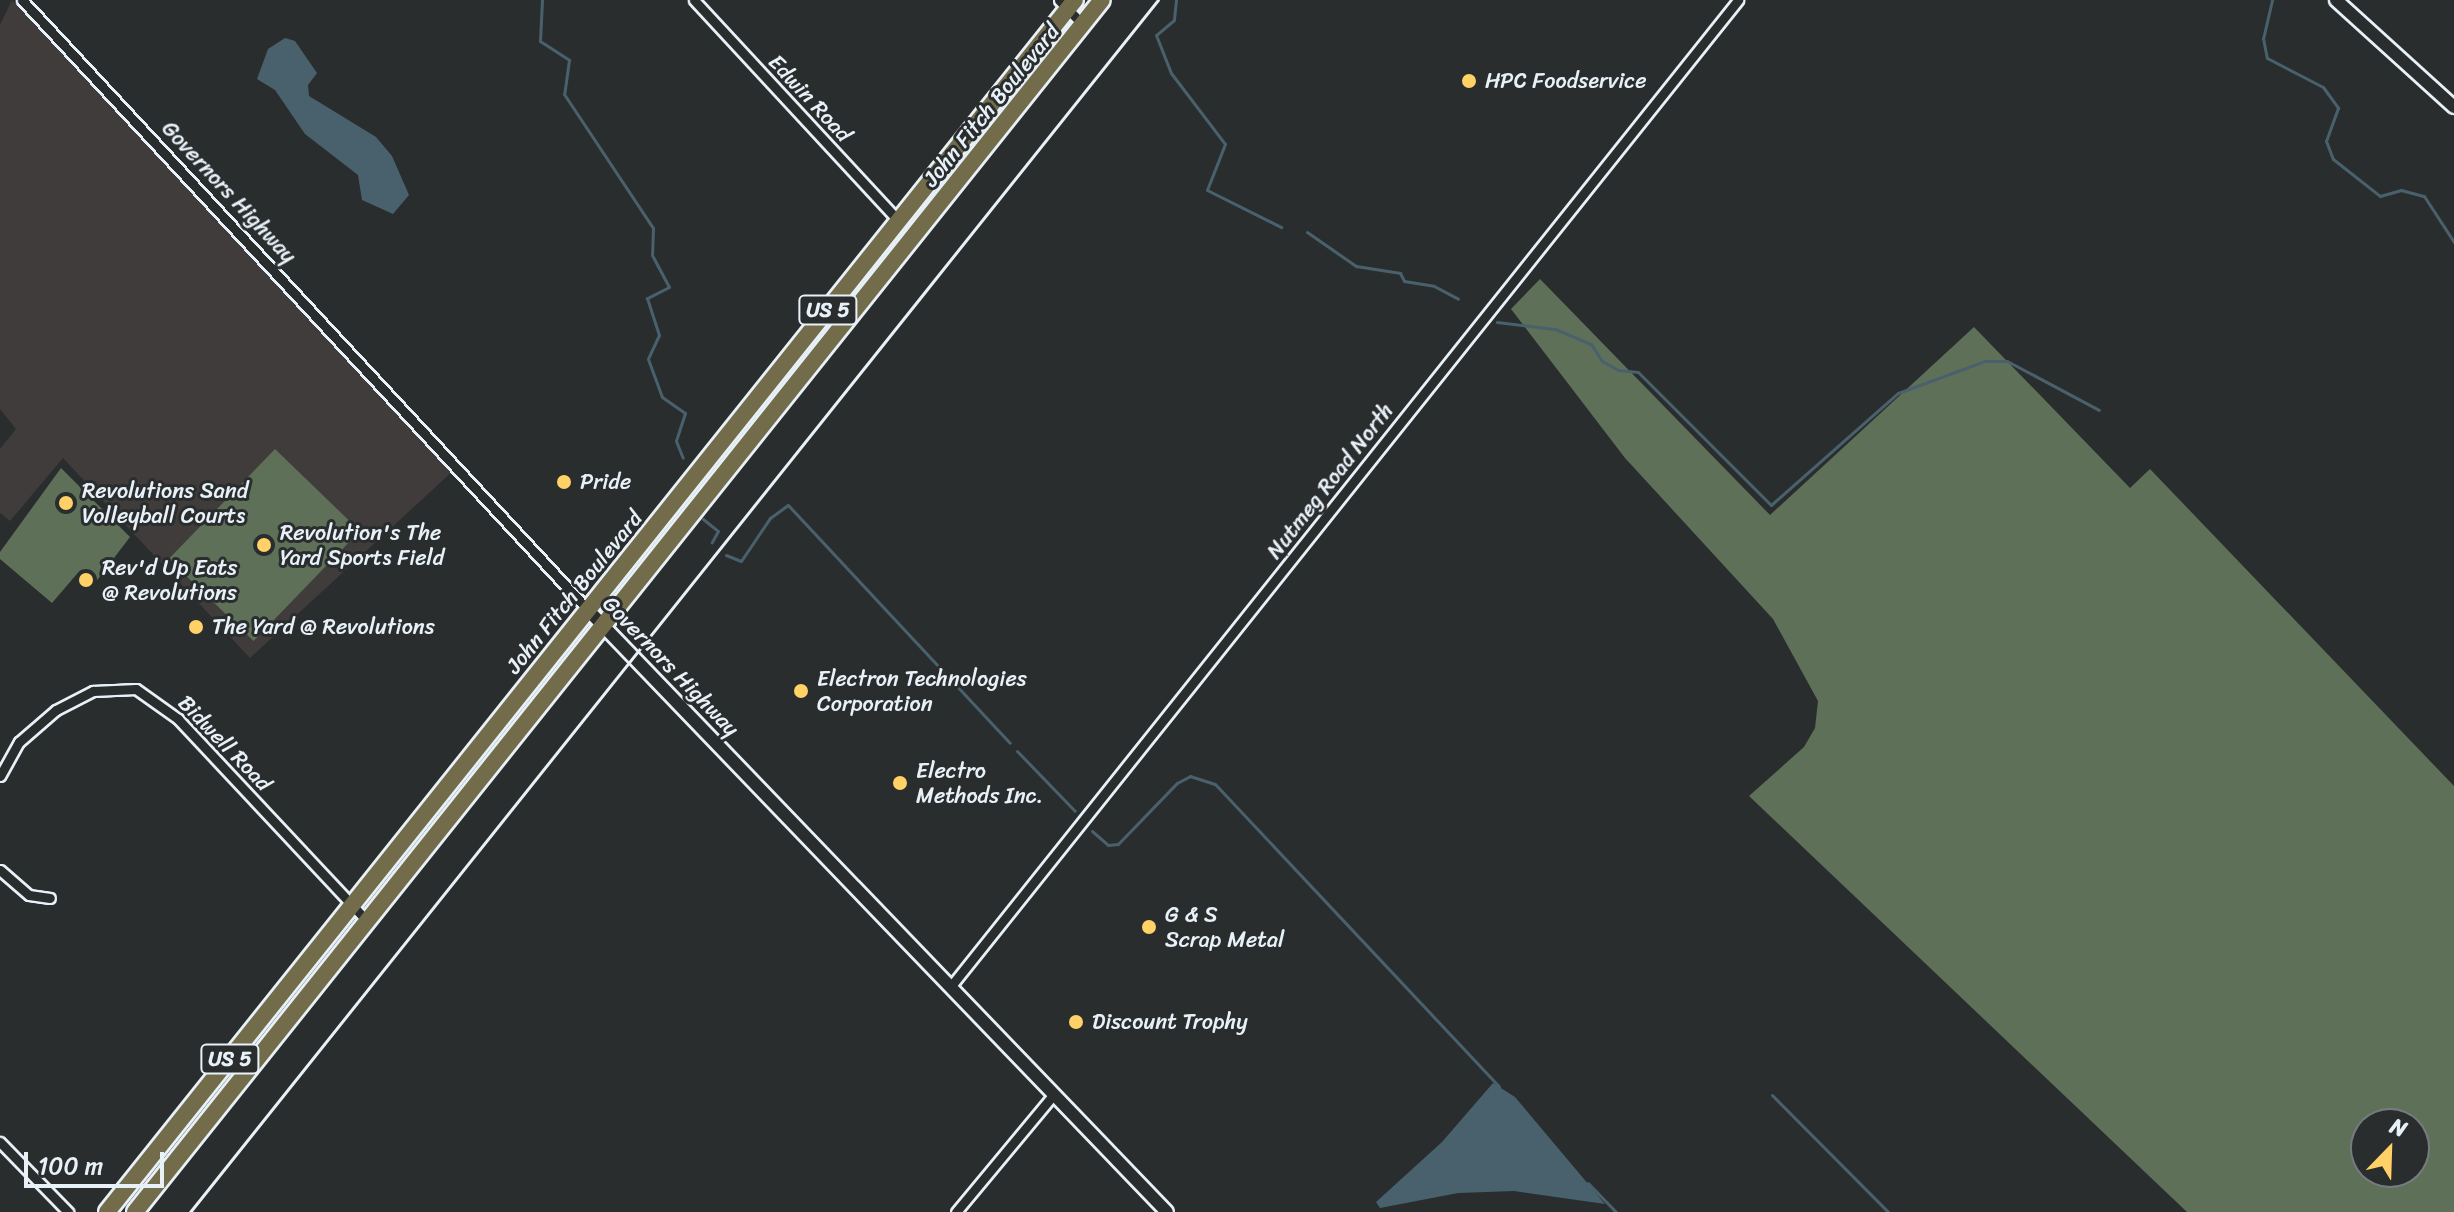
<!DOCTYPE html>
<html>
<head>
<meta charset="utf-8">
<style>
	body { margin:0 }
	#map { position:relative; width:2454px; height:1212px; overflow:hidden; background:#2a2d2e; font-family:Sriracha,sans-serif }
	div>[style] { position:absolute }
	.built>* { inset:0; background:#403c3b }
	.green>* { inset:0; background:#5f7059; transform-origin:0 0 }
	.water>* { inset:0; background:#49616d }
	.stream>* { height:3px; margin:-1.5px; padding:0 1.5px; transform-origin:1.5px; border-radius:1.5px; background:#49616d }
	.roads { filter:drop-shadow(2px 0 #e8f1f8) drop-shadow(-2px 0 #e8f1f8) drop-shadow(0 2px #e8f1f8) drop-shadow(0 -2px #e8f1f8) }
	.street>* { height:9px; margin:-4.5px; padding:0 4.5px; transform-origin:4.5px; border-radius:4.5px; background:#2a2d2e }
	.secondary>* { height:12px; margin:-6px; padding:0 6px; transform-origin:6px; border-radius:6px; background:#2a2d2e }
	.highway>* { height:16px; margin:-8px; padding:0 8px; transform-origin:8px; border-radius:8px; background:#736c4b }
	.rail>* { height:3px; margin:-1.5px; padding:0 1.5px; transform-origin:1.5px; border-radius:1.5px; background:#e8f1f8 }
	.dots>* { width:22px; height:22px; translate:-50% -50%; box-sizing:border-box; border:4px solid #2a2d2e; border-radius:50% }
	span { translate:-50% -50%; white-space:nowrap; text-align:center; line-height:1.15; -webkit-text-stroke:6px #2a2d2e; paint-order:stroke }
	.shield-label span { padding:2px 6px; background:#2a2d2e; border:2px solid; border-radius:6px; -webkit-text-stroke-width:0 }
	.shield-label { font-size:20px; color:#e8f1f8; font-weight:700 }
	.poi-label { font-size:22px; color:#e8f1f8 }
	.left { translate:0 -50%; text-align:left }
	.street-label { font-size:22px; color:#e8f1f8 }
	.north { position:absolute; left:2350px; top:1108px; width:80px; height:80px; box-sizing:border-box; background:#2a2d2e; border:2px solid #767b7f; border-radius:50%; rotate:23deg; font-size:22px; font-weight:700; line-height:32px; text-align:center; color:#e8f1f8 }
	.north::after { content:''; display:block; margin:auto; width:28px; height:36px; background:#ffd166; clip-path:polygon(50% 0,100% 100%,50% 72%,0 100%) }
	.scale { position:absolute; left:24px; top:1152px; width:140px; height:36px; box-sizing:border-box; border:4px solid #e8f1f8; border-top:0; padding-left:10px; font-size:24px; line-height:28px; white-space:nowrap; color:#e8f1f8; -webkit-text-stroke:6px #2a2d2e; paint-order:stroke }
</style>
</head>
<body>
<div id="map">
	<div class="built">
		<div style="clip-path:polygon(12px 0,454px 470px,250px 658px,63px 458px,10px 521px,0 513px,0 449px,16px 429px,0 409px,0 25px)"></div>
	</div>
	<div class="green">
		<div style="clip-path:polygon(evenodd,1540px 279px,1770px 515px,1974px 327px,2130px 488px,2150px 469px,2454px 786px,2454px 1212px,2187px 1212px,1749px 796px,1804px 747px,1815px 728px,1818px 701px,1773px 619px,1625px 458px,1511px 309px,1540px 279px,2366px 1124px,2414px 1124px,2414px 1172px,2366px 1172px,2366px 1124px)"></div>
		<div style="left:275px;top:449px;width:118px;height:153px;rotate:44deg"></div>
		<div style="clip-path:polygon(61px 468px,130px 537px,91px 588px,76px 575px,52px 603px,0 559px,0 552px)"></div>
	</div>
	<div class="water">
		<div style="clip-path:polygon(285px 38px,295px 41px,317px 73px,308px 85px,309px 96px,376px 137px,392px 156px,409px 195px,393px 214px,362px 200px,358px 175px,305px 134px,275px 90px,257px 79px,268px 49px)"></div>
		<div style="clip-path:polygon(1493px 1083px,1515px 1097px,1605px 1204px,1514px 1191px,1458px 1193px,1380px 1208px,1376px 1202px,1442px 1142px)"></div>
	</div>
	<div class="stream">
		<div style="left:542px;top:0;width:41px;rotate:92.8deg"></div>
		<div style="left:540px;top:41px;width:35px;rotate:33deg"></div>
		<div style="left:569px;top:60px;width:34px;rotate:98deg"></div>
		<div style="left:564px;top:94px;width:161px;rotate:56.4deg"></div>
		<div style="left:653px;top:228px;width:27px;rotate:92deg"></div>
		<div style="left:652px;top:255px;width:36px;rotate:62deg"></div>
		<div style="left:669px;top:287px;width:25px;rotate:153deg"></div>
		<div style="left:647px;top:298px;width:39px;rotate:72deg"></div>
		<div style="left:659px;top:335px;width:26px;rotate:115deg"></div>
		<div style="left:648px;top:359px;width:40px;rotate:69.8deg"></div>
		<div style="left:662px;top:397px;width:28px;rotate:35deg"></div>
		<div style="left:685px;top:413px;width:29px;rotate:108deg"></div>
		<div style="left:676px;top:441px;width:18px;rotate:68deg"></div>
		<div style="left:1176px;top:0;width:20px;rotate:96deg"></div>
		<div style="left:1174px;top:20px;width:23px;rotate:140deg"></div>
		<div style="left:1156px;top:35px;width:41px;rotate:68.5deg"></div>
		<div style="left:1171px;top:73px;width:89px;rotate:52.7deg"></div>
		<div style="left:1225px;top:144px;width:49px;rotate:111.4deg"></div>
		<div style="left:1207px;top:190px;width:83px;rotate:26.6deg"></div>
		<div style="left:2272px;top:0;width:39px;rotate:103deg"></div>
		<div style="left:2263px;top:38px;width:20px;rotate:79deg"></div>
		<div style="left:2267px;top:58px;width:63px;rotate:27.4deg"></div>
		<div style="left:2323px;top:87px;width:26px;rotate:54deg"></div>
		<div style="left:2338px;top:108px;width:35px;rotate:110deg"></div>
		<div style="left:2326px;top:141px;width:19px;rotate:69deg"></div>
		<div style="left:2333px;top:159px;width:60px;rotate:38.2deg"></div>
		<div style="left:2380px;top:196px;width:22px;rotate:-16deg"></div>
		<div style="left:2401px;top:190px;width:24px;rotate:15deg"></div>
		<div style="left:2424px;top:196px;width:55px;rotate:56.9deg"></div>
		<div style="left:1307px;top:232px;width:60px;rotate:34.8deg"></div>
		<div style="left:1356px;top:266px;width:45px;rotate:9deg"></div>
		<div style="left:1400px;top:273px;width:9px;rotate:63deg"></div>
		<div style="left:1404px;top:281px;width:30px;rotate:9deg"></div>
		<div style="left:1434px;top:286px;width:27px;rotate:28deg"></div>
		<div style="left:1497px;top:322px;width:58px;rotate:6.9deg"></div>
		<div style="left:1555px;top:329px;width:39px;rotate:23deg"></div>
		<div style="left:1591px;top:344px;width:20px;rotate:57deg"></div>
		<div style="left:1602px;top:361px;width:18px;rotate:29deg"></div>
		<div style="left:1618px;top:370px;width:20px;rotate:6deg"></div>
		<div style="left:1638px;top:372px;width:188px;rotate:45deg"></div>
		<div style="left:1771px;top:505px;width:169px;rotate:-41.4deg"></div>
		<div style="left:1898px;top:393px;width:93px;rotate:-20.2deg"></div>
		<div style="left:1985px;top:361px;width:22px"></div>
		<div style="left:2007px;top:361px;width:104px;rotate:28deg"></div>
		<div style="left:703px;top:519px;width:19px;rotate:39deg"></div>
		<div style="left:718px;top:531px;width:13px;rotate:119deg"></div>
		<div style="left:726px;top:555px;width:16px;rotate:22deg"></div>
		<div style="left:741px;top:561px;width:52px;rotate:-56deg"></div>
		<div style="left:770px;top:518px;width:22px;rotate:-36deg"></div>
		<div style="left:788px;top:505px;width:325px;rotate:47deg"></div>
		<div style="left:1017px;top:751px;width:83px;rotate:46deg"></div>
		<div style="left:1092px;top:831px;width:21px;rotate:41deg"></div>
		<div style="left:1108px;top:845px;width:10px;rotate:-6deg"></div>
		<div style="left:1118px;top:844px;width:85px;rotate:-46deg"></div>
		<div style="left:1177px;top:783px;width:15px;rotate:-28deg"></div>
		<div style="left:1190px;top:776px;width:26px;rotate:18deg"></div>
		<div style="left:1215px;top:784px;width:415px;rotate:46.8deg"></div>
		<div style="left:1772px;top:1095px;width:165px;rotate:45.2deg"></div>
		<div style="left:1588px;top:1183px;width:40px;rotate:46deg"></div>
	</div>
	<div class="roads">
		<div class="street">
			<div style="left:22px;top:0;width:832px;rotate:47.14deg"></div>
			<div style="left:694px;top:0;width:301px;rotate:47.2deg"></div>
			<div style="left:1059px;top:0;width:35px;rotate:46deg"></div>
			<div style="left:0;top:776px;width:39px;rotate:-61deg"></div>
			<div style="left:19px;top:742px;width:49px;rotate:-40.9deg"></div>
			<div style="left:56px;top:710px;width:42px;rotate:-27.2deg"></div>
			<div style="left:93px;top:691px;width:43px;rotate:-2.7deg"></div>
			<div style="left:136px;top:689px;width:52px;rotate:35.5deg"></div>
			<div style="left:178px;top:719px;width:277px;rotate:46.9deg"></div>
			<div style="left:0;top:870px;width:38px;rotate:41deg"></div>
			<div style="left:29px;top:895px;width:21px;rotate:8deg"></div>
			<div style="left:951px;top:986px;width:1262px;rotate:-51.4deg"></div>
			<div style="left:0;top:1142px;width:98px;rotate:45.8deg"></div>
			<div style="left:956px;top:1212px;width:152px;rotate:-50.3deg"></div>
		</div>
		<div class="secondary">
			<div style="left:2336px;top:0;width:159px;rotate:42.2deg"></div>
			<div style="left:588px;top:610px;width:835px;rotate:46.12deg"></div>
		</div>
		<div class="highway">
			<div style="left:107px;top:1212px;width:1551px;rotate:-51.39deg"></div>
			<div style="left:135px;top:1212px;width:1550px;rotate:-51.42deg"></div>
		</div>
	</div>
	<div class="rail">
		<div style="left:190px;top:1212px;width:1551px;rotate:-51.39deg"></div>
	</div>
	<div class="dots">
		<div style="left:1469px;top:81px;background:#ffd166"></div>
		<div style="left:564px;top:482px;background:#ffd166"></div>
		<div style="left:66px;top:503px;background:#ffd166"></div>
		<div style="left:264px;top:545px;background:#ffd166"></div>
		<div style="left:86px;top:580px;background:#ffd166"></div>
		<div style="left:196px;top:627px;background:#ffd166"></div>
		<div style="left:801px;top:691px;background:#ffd166"></div>
		<div style="left:900px;top:783px;background:#ffd166"></div>
		<div style="left:1149px;top:927px;background:#ffd166"></div>
		<div style="left:1076px;top:1022px;background:#ffd166"></div>
	</div>
	<div class="shield-label">
		<span style="left:828px;top:310px">US 5</span>
		<span style="left:230px;top:1059px">US 5</span>
	</div>
	<div class="poi-label">
		<span class="left" style="left:1485px;top:81px">HPC Foodservice</span>
		<span class="left" style="left:580px;top:482px">Pride</span>
		<span class="left" style="left:82px;top:503px">Revolutions Sand<br>Volleyball Courts</span>
		<span class="left" style="left:280px;top:545px">Revolution's The<br>Yard Sports Field</span>
		<span class="left" style="left:102px;top:580px">Rev'd Up Eats<br>@ Revolutions</span>
		<span class="left" style="left:212px;top:627px">The Yard @ Revolutions</span>
		<span class="left" style="left:817px;top:691px">Electron Technologies<br>Corporation</span>
		<span class="left" style="left:916px;top:783px">Electro<br>Methods Inc.</span>
		<span class="left" style="left:1165px;top:927px">G &amp; S<br>Scrap Metal</span>
		<span class="left" style="left:1092px;top:1022px">Discount Trophy</span>
	</div>
	<div class="street-label">
		<span style="left:810px;top:98px;rotate:47deg">Edwin Road</span>
		<span style="left:991px;top:105px;rotate:-51deg">John Fitch Boulevard</span>
		<span style="left:229px;top:192px;rotate:47deg">Governors Highway</span>
		<span style="left:1330px;top:481px;rotate:-52deg">Nutmeg Road North</span>
		<span style="left:574px;top:592px;rotate:-51deg">John Fitch Boulevard</span>
		<span style="left:671px;top:666px;rotate:46deg">Governors Highway</span>
		<span style="left:225px;top:743px;rotate:46deg">Bidwell Road</span>
	</div>
	<div class="north">N</div>
	<div class="scale">100 m</div>
</div>
</body>
</html>
